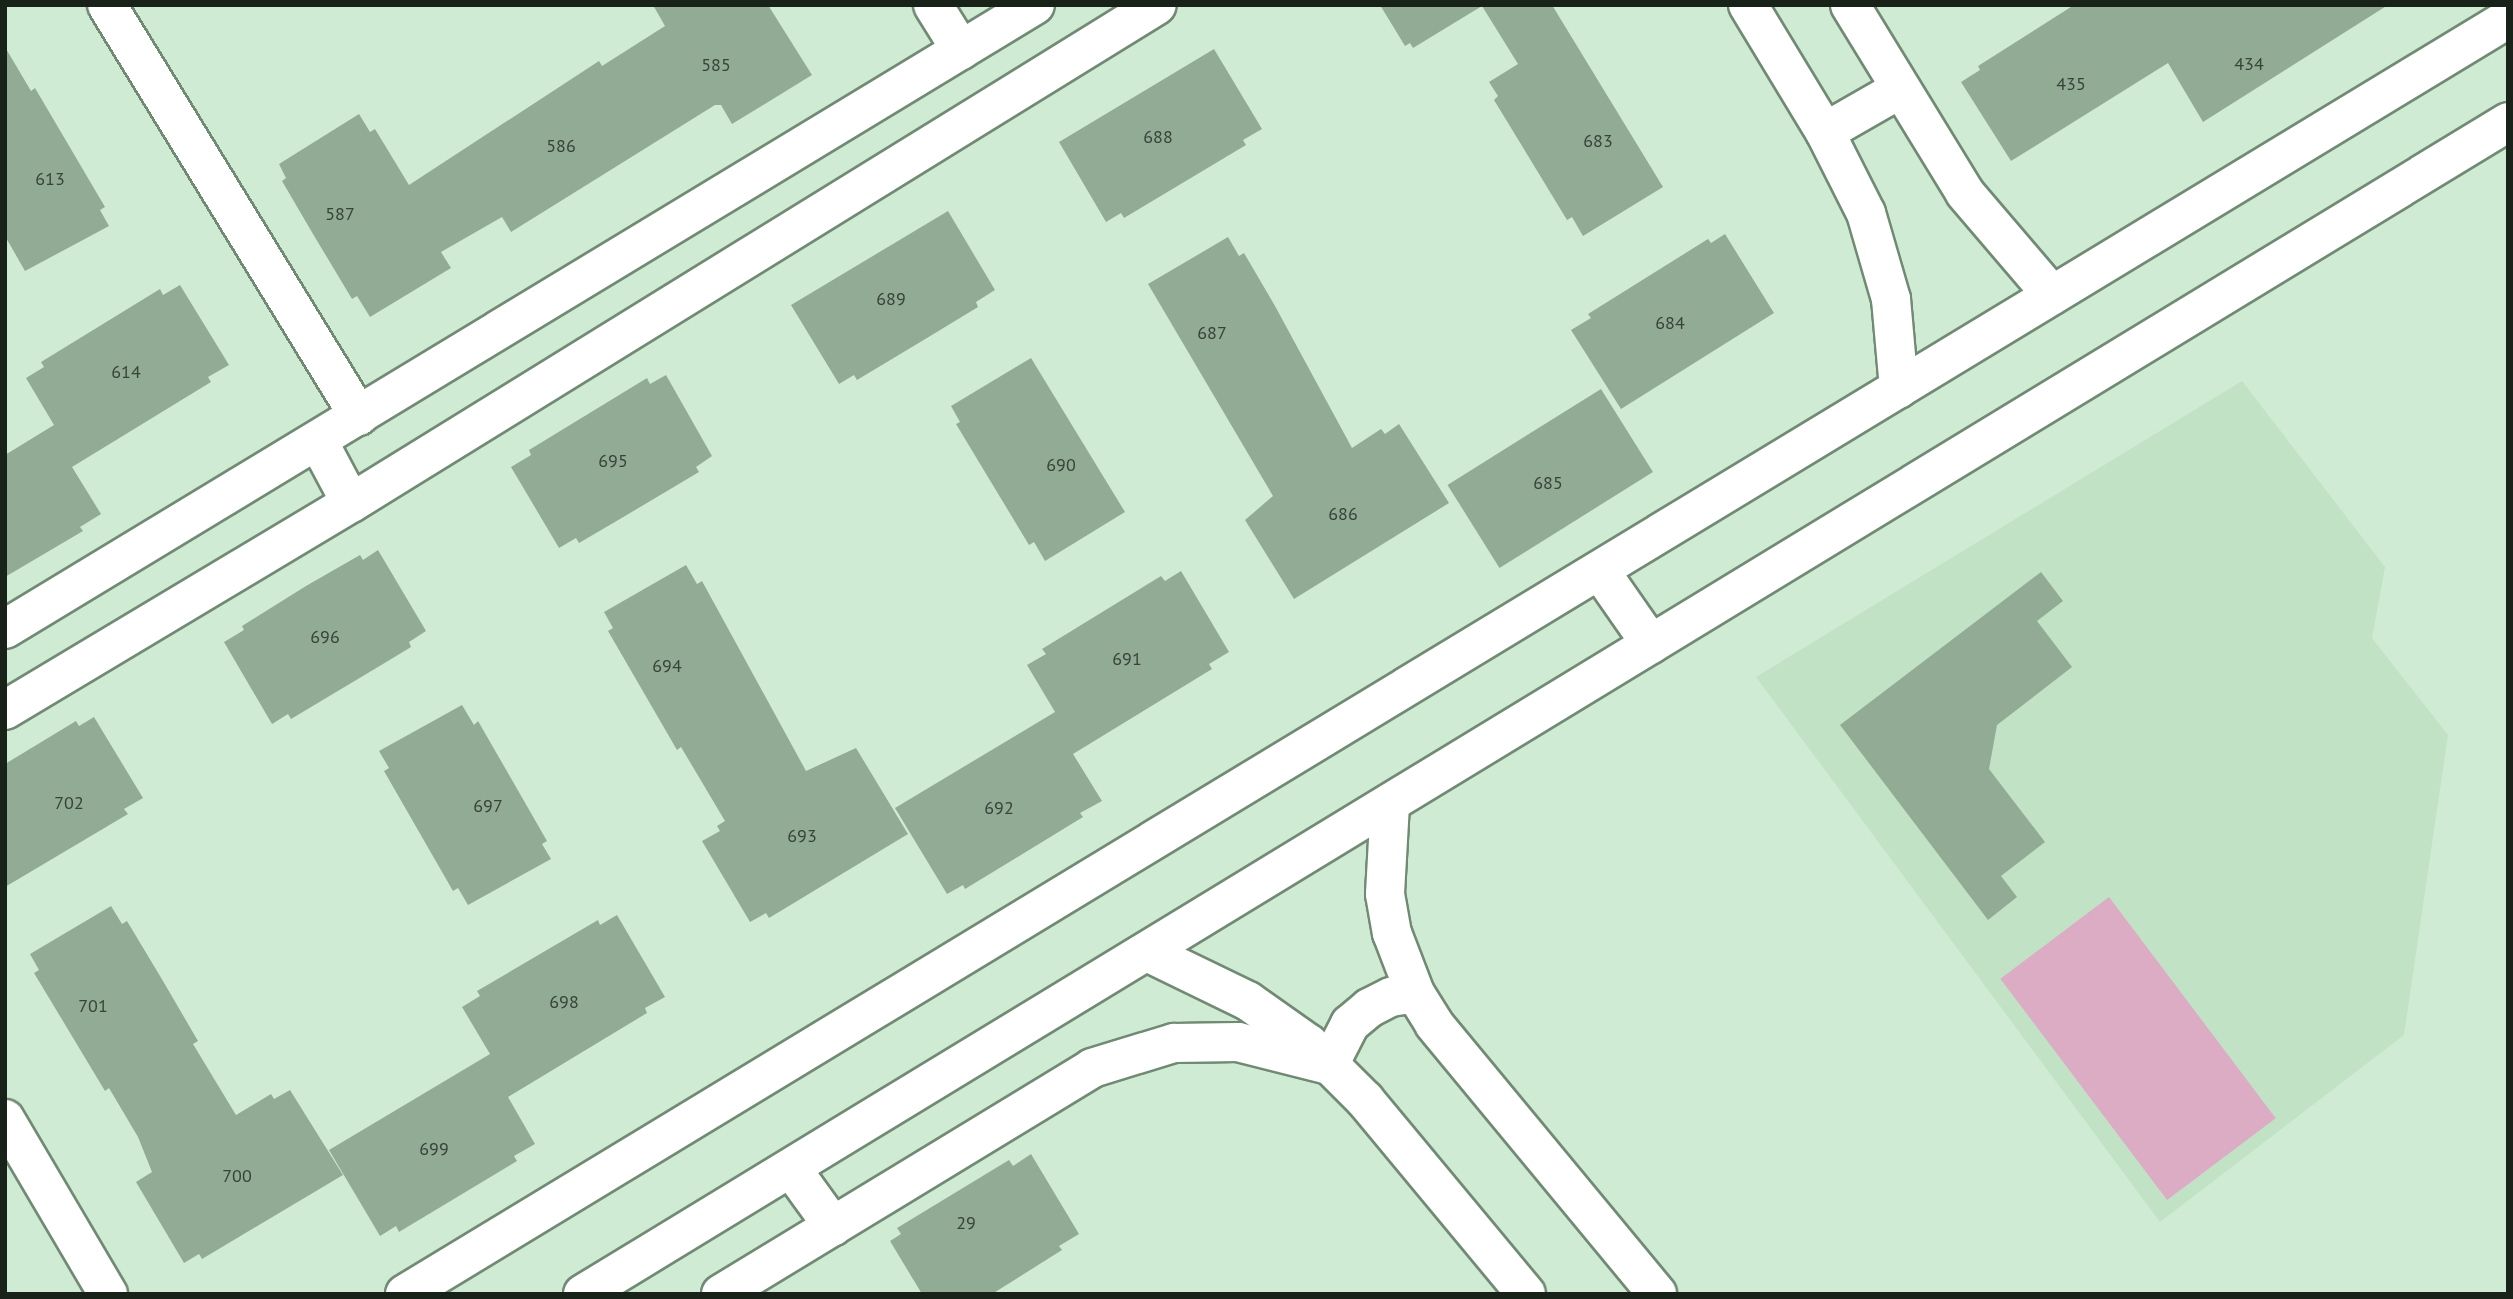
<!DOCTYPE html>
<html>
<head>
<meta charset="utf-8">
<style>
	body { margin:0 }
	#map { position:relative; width:2513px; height:1299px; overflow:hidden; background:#d0ebd3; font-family:"PT Sans",sans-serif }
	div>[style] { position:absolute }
	.built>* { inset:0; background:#c1e2c5 }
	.green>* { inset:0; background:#dcacc5; transform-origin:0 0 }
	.building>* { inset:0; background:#92ab95; transform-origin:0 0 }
	.roads { filter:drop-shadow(2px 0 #718a74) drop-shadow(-2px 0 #718a74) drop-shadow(0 2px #718a74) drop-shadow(0 -2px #718a74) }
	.street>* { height:38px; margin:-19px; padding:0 19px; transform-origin:19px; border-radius:19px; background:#fff }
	span { translate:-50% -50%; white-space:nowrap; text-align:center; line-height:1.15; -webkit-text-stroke:6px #d0ebd3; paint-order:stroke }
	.number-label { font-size:18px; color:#364438 }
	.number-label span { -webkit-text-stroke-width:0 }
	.frame { position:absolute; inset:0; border:7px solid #182219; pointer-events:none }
</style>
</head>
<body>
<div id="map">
	<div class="built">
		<div style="clip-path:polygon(2242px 381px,2385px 567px,2372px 638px,2448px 735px,2404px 1035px,2160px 1222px,1756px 677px)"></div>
	</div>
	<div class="green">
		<div style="left:2109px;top:897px;width:277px;height:136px;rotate:53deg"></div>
	</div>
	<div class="building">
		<div style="clip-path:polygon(653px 5px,768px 5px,812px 75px,732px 124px,721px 105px,715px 105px,511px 232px,502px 217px,441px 252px,451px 268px,370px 317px,357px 296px,352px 299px,313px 234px,282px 181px,286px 178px,279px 164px,359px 114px,370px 132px,375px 129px,409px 185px,599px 61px,602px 66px,665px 26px)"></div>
		<div style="clip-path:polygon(1380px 5px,1552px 5px,1663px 187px,1583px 236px,1572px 217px,1567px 220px,1494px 100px,1498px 96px,1489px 82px,1518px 64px,1482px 6px,1413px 48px,1410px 43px,1405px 46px)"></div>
		<div style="clip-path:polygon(2074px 5px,2388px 5px,2203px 122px,2168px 63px,2011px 161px,1961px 82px,1980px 70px,1978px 66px)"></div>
		<div style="clip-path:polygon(5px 47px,31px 91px,35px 88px,105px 207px,100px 210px,109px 226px,25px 271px,5px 236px)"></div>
		<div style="clip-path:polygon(1214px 49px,1262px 129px,1243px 140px,1246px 145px,1124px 218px,1121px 213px,1106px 222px,1059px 142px)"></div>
		<div style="clip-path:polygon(948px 211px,995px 290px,976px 302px,978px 307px,927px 338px,857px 380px,854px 375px,839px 384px,791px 305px)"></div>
		<div style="clip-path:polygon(1725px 234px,1774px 313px,1621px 409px,1571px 330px,1591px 318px,1588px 314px,1708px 239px,1711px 243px)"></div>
		<div style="clip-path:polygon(1228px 237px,1239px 256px,1244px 253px,1275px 306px,1352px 448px,1381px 429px,1385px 434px,1399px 424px,1449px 503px,1294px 599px,1245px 520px,1273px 496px,1148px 284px)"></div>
		<div style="clip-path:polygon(180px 285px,229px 365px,208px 377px,211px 382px,72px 467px,101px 514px,80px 527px,83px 531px,5px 577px,5px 455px,54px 425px,26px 378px,44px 367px,41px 362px,160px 289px,163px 295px)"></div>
		<div style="clip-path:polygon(1031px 358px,1125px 512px,1045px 561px,1034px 542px,1029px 545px,956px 424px,960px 422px,951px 406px)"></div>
		<div style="clip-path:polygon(666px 375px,712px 456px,696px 467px,699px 472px,620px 519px,579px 543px,576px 538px,559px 548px,511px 467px,531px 455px,529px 450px,647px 378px,650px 384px)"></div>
		<div style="left:1601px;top:389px;width:98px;height:181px;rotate:58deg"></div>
		<div style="clip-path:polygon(378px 550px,426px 631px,409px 642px,411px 647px,383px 664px,291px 719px,288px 714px,272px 724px,224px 642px,244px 630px,242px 626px,306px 586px,360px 555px,363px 560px)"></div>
		<div style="clip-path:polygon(686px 565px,697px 584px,702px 581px,806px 771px,856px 748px,908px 834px,769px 918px,766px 913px,750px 922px,702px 841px,720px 831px,717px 826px,725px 821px,681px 747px,677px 750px,608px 631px,613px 628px,604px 612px)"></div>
		<div style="clip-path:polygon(1181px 571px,1229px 652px,1209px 664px,1212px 669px,1073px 754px,1102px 801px,1080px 813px,1083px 817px,965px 889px,963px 885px,947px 894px,895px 808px,1055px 712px,1027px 665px,1046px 654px,1042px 649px,1161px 576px,1165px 581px)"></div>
		<div style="clip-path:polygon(2041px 572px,2063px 601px,2037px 621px,2072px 667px,1997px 725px,1989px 769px,2045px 842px,2001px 876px,2017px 897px,1988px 920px,1840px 725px)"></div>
		<div style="clip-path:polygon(462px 705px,474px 725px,478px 721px,516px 787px,547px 841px,542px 844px,551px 859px,468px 905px,458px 888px,453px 891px,384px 771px,389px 768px,379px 751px)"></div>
		<div style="clip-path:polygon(94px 717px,143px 798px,124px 809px,128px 814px,5px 887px,5px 764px,76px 721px,79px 726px)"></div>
		<div style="clip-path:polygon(111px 906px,122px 924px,127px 921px,163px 981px,198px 1041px,193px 1044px,236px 1115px,271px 1094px,274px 1099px,290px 1090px,343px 1175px,202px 1259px,199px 1254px,184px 1263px,136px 1182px,152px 1172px,138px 1137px,109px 1088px,105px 1091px,34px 973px,39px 970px,30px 954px)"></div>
		<div style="clip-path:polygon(617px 915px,665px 997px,645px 1008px,647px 1013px,508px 1097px,535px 1144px,514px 1156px,517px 1161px,399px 1232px,396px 1226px,380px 1236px,329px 1150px,490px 1054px,462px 1007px,480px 996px,477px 991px,598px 920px,600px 925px)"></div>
		<div style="clip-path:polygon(1031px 1154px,1079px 1234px,1059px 1246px,1062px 1250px,992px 1294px,922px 1294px,890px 1241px,901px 1234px,897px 1228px,1009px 1160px,1013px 1166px)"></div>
	</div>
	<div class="roads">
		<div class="street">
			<div style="left:107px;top:5px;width:482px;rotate:58.5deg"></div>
			<div style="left:933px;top:5px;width:53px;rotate:58.1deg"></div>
			<div style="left:1748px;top:5px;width:149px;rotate:58.8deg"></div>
			<div style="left:1825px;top:132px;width:91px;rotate:63.2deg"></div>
			<div style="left:1866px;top:213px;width:90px;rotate:73.8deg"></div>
			<div style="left:1891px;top:299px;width:90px;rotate:84.9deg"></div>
			<div style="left:1850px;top:5px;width:220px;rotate:58.5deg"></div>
			<div style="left:1965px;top:193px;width:134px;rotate:49.5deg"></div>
			<div style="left:1825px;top:132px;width:86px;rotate:-29.8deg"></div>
			<div style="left:318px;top:441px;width:70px;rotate:62deg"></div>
			<div style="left:1600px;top:571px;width:89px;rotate:55.1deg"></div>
			<div style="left:5px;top:629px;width:1204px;rotate:-31.21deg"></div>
			<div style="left:5px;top:710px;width:403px;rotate:-30.9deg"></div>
			<div style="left:351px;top:503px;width:947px;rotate:-31.71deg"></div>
			<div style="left:1390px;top:804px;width:90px;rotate:93.2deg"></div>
			<div style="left:1385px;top:894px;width:40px;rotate:80deg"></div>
			<div style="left:1392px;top:933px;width:64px;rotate:69deg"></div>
			<div style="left:1415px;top:993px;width:36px;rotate:58deg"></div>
			<div style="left:1434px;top:1024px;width:350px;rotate:50.4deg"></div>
			<div style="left:1147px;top:952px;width:112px;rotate:25.9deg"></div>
			<div style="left:1248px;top:1001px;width:75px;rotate:35.2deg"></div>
			<div style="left:1309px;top:1044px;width:79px;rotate:45deg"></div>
			<div style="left:1365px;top:1100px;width:252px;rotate:50.3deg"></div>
			<div style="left:5px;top:1119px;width:203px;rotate:59.5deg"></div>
			<div style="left:791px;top:1168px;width:72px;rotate:54.1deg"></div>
			<div style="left:405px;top:1294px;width:2459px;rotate:-31.23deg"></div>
			<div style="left:583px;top:1294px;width:2254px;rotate:-31.33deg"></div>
			<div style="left:721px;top:1294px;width:434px;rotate:-31.3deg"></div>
			<div style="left:1092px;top:1068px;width:86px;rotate:-17deg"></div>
			<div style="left:1174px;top:1043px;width:64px;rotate:-0.9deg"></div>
			<div style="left:1238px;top:1042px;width:94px;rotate:14.2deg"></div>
			<div style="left:1329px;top:1065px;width:46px;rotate:-62.9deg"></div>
			<div style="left:1350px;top:1024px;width:25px;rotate:-40deg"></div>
			<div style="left:1369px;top:1008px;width:25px;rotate:-27deg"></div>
			<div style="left:1391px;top:997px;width:24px;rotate:-9deg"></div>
		</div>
	</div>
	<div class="number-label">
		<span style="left:2249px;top:64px">434</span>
		<span style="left:716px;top:65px">585</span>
		<span style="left:2071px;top:84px">435</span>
		<span style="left:1158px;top:137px">688</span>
		<span style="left:1598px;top:141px">683</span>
		<span style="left:561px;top:146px">586</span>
		<span style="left:50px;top:179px">613</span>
		<span style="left:340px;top:214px">587</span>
		<span style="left:891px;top:299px">689</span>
		<span style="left:1670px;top:323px">684</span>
		<span style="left:1212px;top:333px">687</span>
		<span style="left:126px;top:372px">614</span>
		<span style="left:613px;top:461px">695</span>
		<span style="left:1061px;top:465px">690</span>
		<span style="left:1548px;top:483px">685</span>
		<span style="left:1343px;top:514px">686</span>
		<span style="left:325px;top:637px">696</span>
		<span style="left:1127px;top:659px">691</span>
		<span style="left:667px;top:666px">694</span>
		<span style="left:69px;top:803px">702</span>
		<span style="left:488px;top:806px">697</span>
		<span style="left:999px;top:808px">692</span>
		<span style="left:802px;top:836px">693</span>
		<span style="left:564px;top:1002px">698</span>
		<span style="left:93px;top:1006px">701</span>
		<span style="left:434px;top:1149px">699</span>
		<span style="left:237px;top:1176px">700</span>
		<span style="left:966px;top:1223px">29</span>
	</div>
	<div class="frame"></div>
</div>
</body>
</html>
